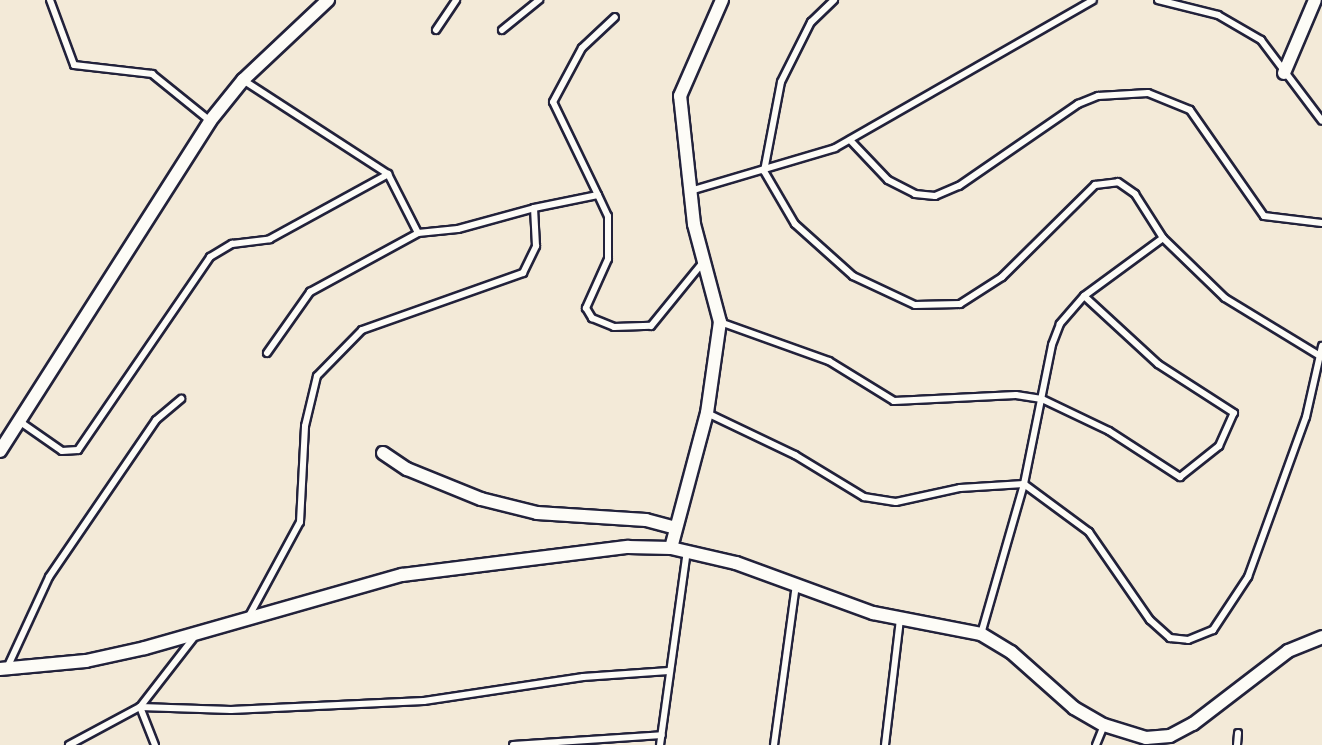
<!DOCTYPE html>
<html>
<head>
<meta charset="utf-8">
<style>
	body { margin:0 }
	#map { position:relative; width:1322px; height:745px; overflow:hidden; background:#f3ead8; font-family:Caveat,sans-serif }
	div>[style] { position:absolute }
	.roads { filter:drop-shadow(2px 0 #22223b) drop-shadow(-2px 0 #22223b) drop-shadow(0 2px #22223b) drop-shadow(0 -2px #22223b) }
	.lane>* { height:6px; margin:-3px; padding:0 3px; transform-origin:3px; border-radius:3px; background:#fdfcf7 }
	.street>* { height:12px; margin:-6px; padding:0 6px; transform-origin:6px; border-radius:6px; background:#fdfcf7 }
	span { translate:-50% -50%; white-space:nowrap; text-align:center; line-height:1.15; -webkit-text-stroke:4.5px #fdfcf7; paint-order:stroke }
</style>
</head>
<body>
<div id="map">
	<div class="roads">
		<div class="lane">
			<div style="left:50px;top:0;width:69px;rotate:69.7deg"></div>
			<div style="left:74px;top:65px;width:79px;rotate:6.6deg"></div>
			<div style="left:152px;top:74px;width:75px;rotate:39deg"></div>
			<div style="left:834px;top:0;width:32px;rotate:136deg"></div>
			<div style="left:811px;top:22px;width:67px;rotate:116.6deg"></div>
			<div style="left:781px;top:82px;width:91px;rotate:100.8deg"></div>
			<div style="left:764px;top:171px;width:61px;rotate:59.7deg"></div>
			<div style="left:795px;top:224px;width:78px;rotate:41.9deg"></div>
			<div style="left:853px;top:276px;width:68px;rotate:25.1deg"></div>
			<div style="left:915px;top:305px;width:45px;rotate:-1.3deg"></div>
			<div style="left:960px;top:304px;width:50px;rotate:-32.7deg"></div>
			<div style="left:1002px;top:277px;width:131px;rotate:-44.7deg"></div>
			<div style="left:1095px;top:185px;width:23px;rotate:-7deg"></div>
			<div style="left:1118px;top:182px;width:21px;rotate:35deg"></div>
			<div style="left:1135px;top:194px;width:52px;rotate:57.5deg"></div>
			<div style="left:1163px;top:238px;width:86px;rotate:44.1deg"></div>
			<div style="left:1225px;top:298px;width:111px;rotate:31.4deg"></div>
			<div style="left:1158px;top:0;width:62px;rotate:14deg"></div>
			<div style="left:1218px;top:15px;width:50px;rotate:30.2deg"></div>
			<div style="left:1261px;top:40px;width:101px;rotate:53deg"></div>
			<div style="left:436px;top:30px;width:36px;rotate:-56deg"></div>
			<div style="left:502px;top:30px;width:48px;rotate:-39deg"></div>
			<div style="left:243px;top:80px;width:173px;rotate:33deg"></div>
			<div style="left:388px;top:174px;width:66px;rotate:63deg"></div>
			<div style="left:418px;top:233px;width:40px;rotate:-5.7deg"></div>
			<div style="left:458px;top:229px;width:79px;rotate:-15.4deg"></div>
			<div style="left:850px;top:140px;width:55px;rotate:46.5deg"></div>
			<div style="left:888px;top:180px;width:30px;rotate:27deg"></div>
			<div style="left:915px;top:194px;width:20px;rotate:6deg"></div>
			<div style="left:935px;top:196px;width:26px;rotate:-23deg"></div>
			<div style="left:959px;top:186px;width:145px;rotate:-34.6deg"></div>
			<div style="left:1078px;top:104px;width:22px;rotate:-22deg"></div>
			<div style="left:1098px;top:96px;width:50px;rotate:-3.4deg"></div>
			<div style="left:1148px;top:93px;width:45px;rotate:22deg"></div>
			<div style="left:1190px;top:110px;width:129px;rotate:55.1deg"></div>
			<div style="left:1264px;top:216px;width:58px;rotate:6.9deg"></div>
			<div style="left:690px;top:191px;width:151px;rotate:-16.5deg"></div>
			<div style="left:835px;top:148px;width:297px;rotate:-29.8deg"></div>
			<div style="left:598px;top:195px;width:103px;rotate:-115.8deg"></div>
			<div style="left:553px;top:102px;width:61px;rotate:-61.8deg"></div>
			<div style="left:582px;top:48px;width:45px;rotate:-43.2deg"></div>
			<div style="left:1084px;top:296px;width:37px;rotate:131deg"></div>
			<div style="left:1060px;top:324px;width:22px;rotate:111deg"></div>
			<div style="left:1052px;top:345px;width:142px;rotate:101.4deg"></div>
			<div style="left:1024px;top:484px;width:81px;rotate:36.4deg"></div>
			<div style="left:1089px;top:532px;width:107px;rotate:55.3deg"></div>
			<div style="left:1150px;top:620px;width:27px;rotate:42deg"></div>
			<div style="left:1170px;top:638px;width:18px;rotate:6deg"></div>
			<div style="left:1188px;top:640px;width:27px;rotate:-22deg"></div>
			<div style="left:1213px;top:630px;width:64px;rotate:-56.6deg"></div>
			<div style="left:1248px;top:577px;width:170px;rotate:-70.1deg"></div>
			<div style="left:1306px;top:417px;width:73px;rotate:-77.3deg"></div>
			<div style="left:720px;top:322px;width:116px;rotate:19.7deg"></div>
			<div style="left:829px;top:361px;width:76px;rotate:31.6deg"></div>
			<div style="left:894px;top:401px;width:122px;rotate:-2.8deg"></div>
			<div style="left:1016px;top:395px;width:26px;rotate:9deg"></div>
			<div style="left:1042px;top:399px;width:74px;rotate:25.5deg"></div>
			<div style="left:1109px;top:431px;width:85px;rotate:32.9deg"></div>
			<div style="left:1180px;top:477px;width:50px;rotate:-38.5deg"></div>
			<div style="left:1219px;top:446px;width:36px;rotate:-66deg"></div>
			<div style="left:1234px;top:413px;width:90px;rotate:-147.2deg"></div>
			<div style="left:1158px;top:364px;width:100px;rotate:-137.4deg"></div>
			<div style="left:1084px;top:296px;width:98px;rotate:-36.3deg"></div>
			<div style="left:267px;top:353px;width:75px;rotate:-54.8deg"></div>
			<div style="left:310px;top:292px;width:123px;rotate:-28.6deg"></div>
			<div style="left:707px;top:413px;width:98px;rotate:25.5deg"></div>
			<div style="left:795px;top:455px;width:81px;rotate:31.3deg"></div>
			<div style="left:864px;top:497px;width:32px;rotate:9deg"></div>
			<div style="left:896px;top:502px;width:66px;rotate:-12.3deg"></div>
			<div style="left:960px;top:488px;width:64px;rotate:-3.6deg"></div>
			<div style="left:1024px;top:484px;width:156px;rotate:106deg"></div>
			<div style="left:19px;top:421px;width:52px;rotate:34.9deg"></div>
			<div style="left:62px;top:451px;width:16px;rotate:-4deg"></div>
			<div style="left:78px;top:450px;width:234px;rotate:-55.6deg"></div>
			<div style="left:210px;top:257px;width:26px;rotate:-31deg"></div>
			<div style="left:232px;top:244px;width:38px;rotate:-7deg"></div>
			<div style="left:270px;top:239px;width:135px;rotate:-28.8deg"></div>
			<div style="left:248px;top:618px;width:109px;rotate:-61.6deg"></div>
			<div style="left:300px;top:522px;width:96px;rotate:-87deg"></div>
			<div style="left:305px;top:426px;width:51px;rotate:-76.5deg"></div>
			<div style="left:317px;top:376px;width:64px;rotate:-45.6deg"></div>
			<div style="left:362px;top:330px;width:171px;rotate:-19.5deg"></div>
			<div style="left:523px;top:273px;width:30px;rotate:-64deg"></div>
			<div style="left:536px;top:246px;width:38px;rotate:-93deg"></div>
			<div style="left:534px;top:208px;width:65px;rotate:-11.5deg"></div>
			<div style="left:598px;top:195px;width:23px;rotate:65deg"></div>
			<div style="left:608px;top:216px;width:43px;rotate:90deg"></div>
			<div style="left:608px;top:259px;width:54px;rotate:114.2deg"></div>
			<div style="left:586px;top:308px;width:12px;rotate:59deg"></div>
			<div style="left:592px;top:318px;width:24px;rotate:22deg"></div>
			<div style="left:614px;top:327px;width:37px;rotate:-2deg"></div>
			<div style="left:651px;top:326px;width:84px;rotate:-50.8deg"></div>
			<div style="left:7px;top:668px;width:100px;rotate:-65.2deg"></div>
			<div style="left:49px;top:577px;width:190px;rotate:-55.7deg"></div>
			<div style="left:156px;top:420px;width:33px;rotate:-40deg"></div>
			<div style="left:69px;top:745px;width:81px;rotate:-28.2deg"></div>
			<div style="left:140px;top:707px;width:91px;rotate:1.9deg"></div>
			<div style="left:231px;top:710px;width:193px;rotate:-2.7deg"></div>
			<div style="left:424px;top:701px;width:161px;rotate:-8.6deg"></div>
			<div style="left:583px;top:677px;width:86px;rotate:-4deg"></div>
			<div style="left:155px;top:745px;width:41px;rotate:-111.5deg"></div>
			<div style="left:140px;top:707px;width:90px;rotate:-52.2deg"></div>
			<div style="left:513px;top:745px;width:149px;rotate:-3.8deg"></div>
			<div style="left:660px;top:745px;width:196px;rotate:-82.1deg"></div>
			<div style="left:774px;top:745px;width:162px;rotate:-82.2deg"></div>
			<div style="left:885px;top:745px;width:127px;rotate:-83.2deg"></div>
			<div style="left:1096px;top:745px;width:22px;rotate:-68deg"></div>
			<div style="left:1237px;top:745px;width:12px;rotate:-85deg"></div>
		</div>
		<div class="street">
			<div style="left:1284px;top:73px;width:79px;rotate:-67deg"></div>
			<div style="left:0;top:451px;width:391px;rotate:-57.5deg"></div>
			<div style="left:210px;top:121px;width:53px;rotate:-51.2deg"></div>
			<div style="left:243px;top:80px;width:117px;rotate:-43.3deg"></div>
			<div style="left:383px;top:453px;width:29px;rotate:34deg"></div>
			<div style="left:407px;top:469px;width:80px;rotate:22.1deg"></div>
			<div style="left:481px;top:499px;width:58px;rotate:14deg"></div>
			<div style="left:537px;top:513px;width:109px;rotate:3.7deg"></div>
			<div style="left:646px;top:520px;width:30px;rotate:15deg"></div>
			<div style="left:671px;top:548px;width:140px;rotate:-75.1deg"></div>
			<div style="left:707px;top:413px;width:92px;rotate:-81.9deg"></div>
			<div style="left:720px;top:322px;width:101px;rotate:-104.9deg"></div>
			<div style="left:694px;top:224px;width:129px;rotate:-96.2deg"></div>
			<div style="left:680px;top:96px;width:105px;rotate:-66.4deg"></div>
			<div style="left:0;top:669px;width:86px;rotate:-5.3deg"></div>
			<div style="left:86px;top:661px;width:60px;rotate:-12.4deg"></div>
			<div style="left:145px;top:648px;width:267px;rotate:-15.9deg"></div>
			<div style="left:402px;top:575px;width:228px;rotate:-7.1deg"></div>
			<div style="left:628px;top:547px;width:43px;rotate:1.3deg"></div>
			<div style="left:671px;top:548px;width:67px;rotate:13deg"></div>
			<div style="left:736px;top:563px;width:146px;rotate:20.1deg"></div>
			<div style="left:873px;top:613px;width:110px;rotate:11deg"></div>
			<div style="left:981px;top:634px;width:35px;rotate:31deg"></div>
			<div style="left:1011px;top:652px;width:84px;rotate:41.6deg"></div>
			<div style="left:1074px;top:708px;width:34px;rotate:30deg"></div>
			<div style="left:1104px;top:725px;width:44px;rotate:17.2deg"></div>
			<div style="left:1146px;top:738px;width:24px;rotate:-5deg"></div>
			<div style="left:1170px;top:736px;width:26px;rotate:-28deg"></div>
			<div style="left:1193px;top:724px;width:120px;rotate:-37.5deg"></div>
			<div style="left:1288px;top:651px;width:37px;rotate:-22deg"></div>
		</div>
	</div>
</div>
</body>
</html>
